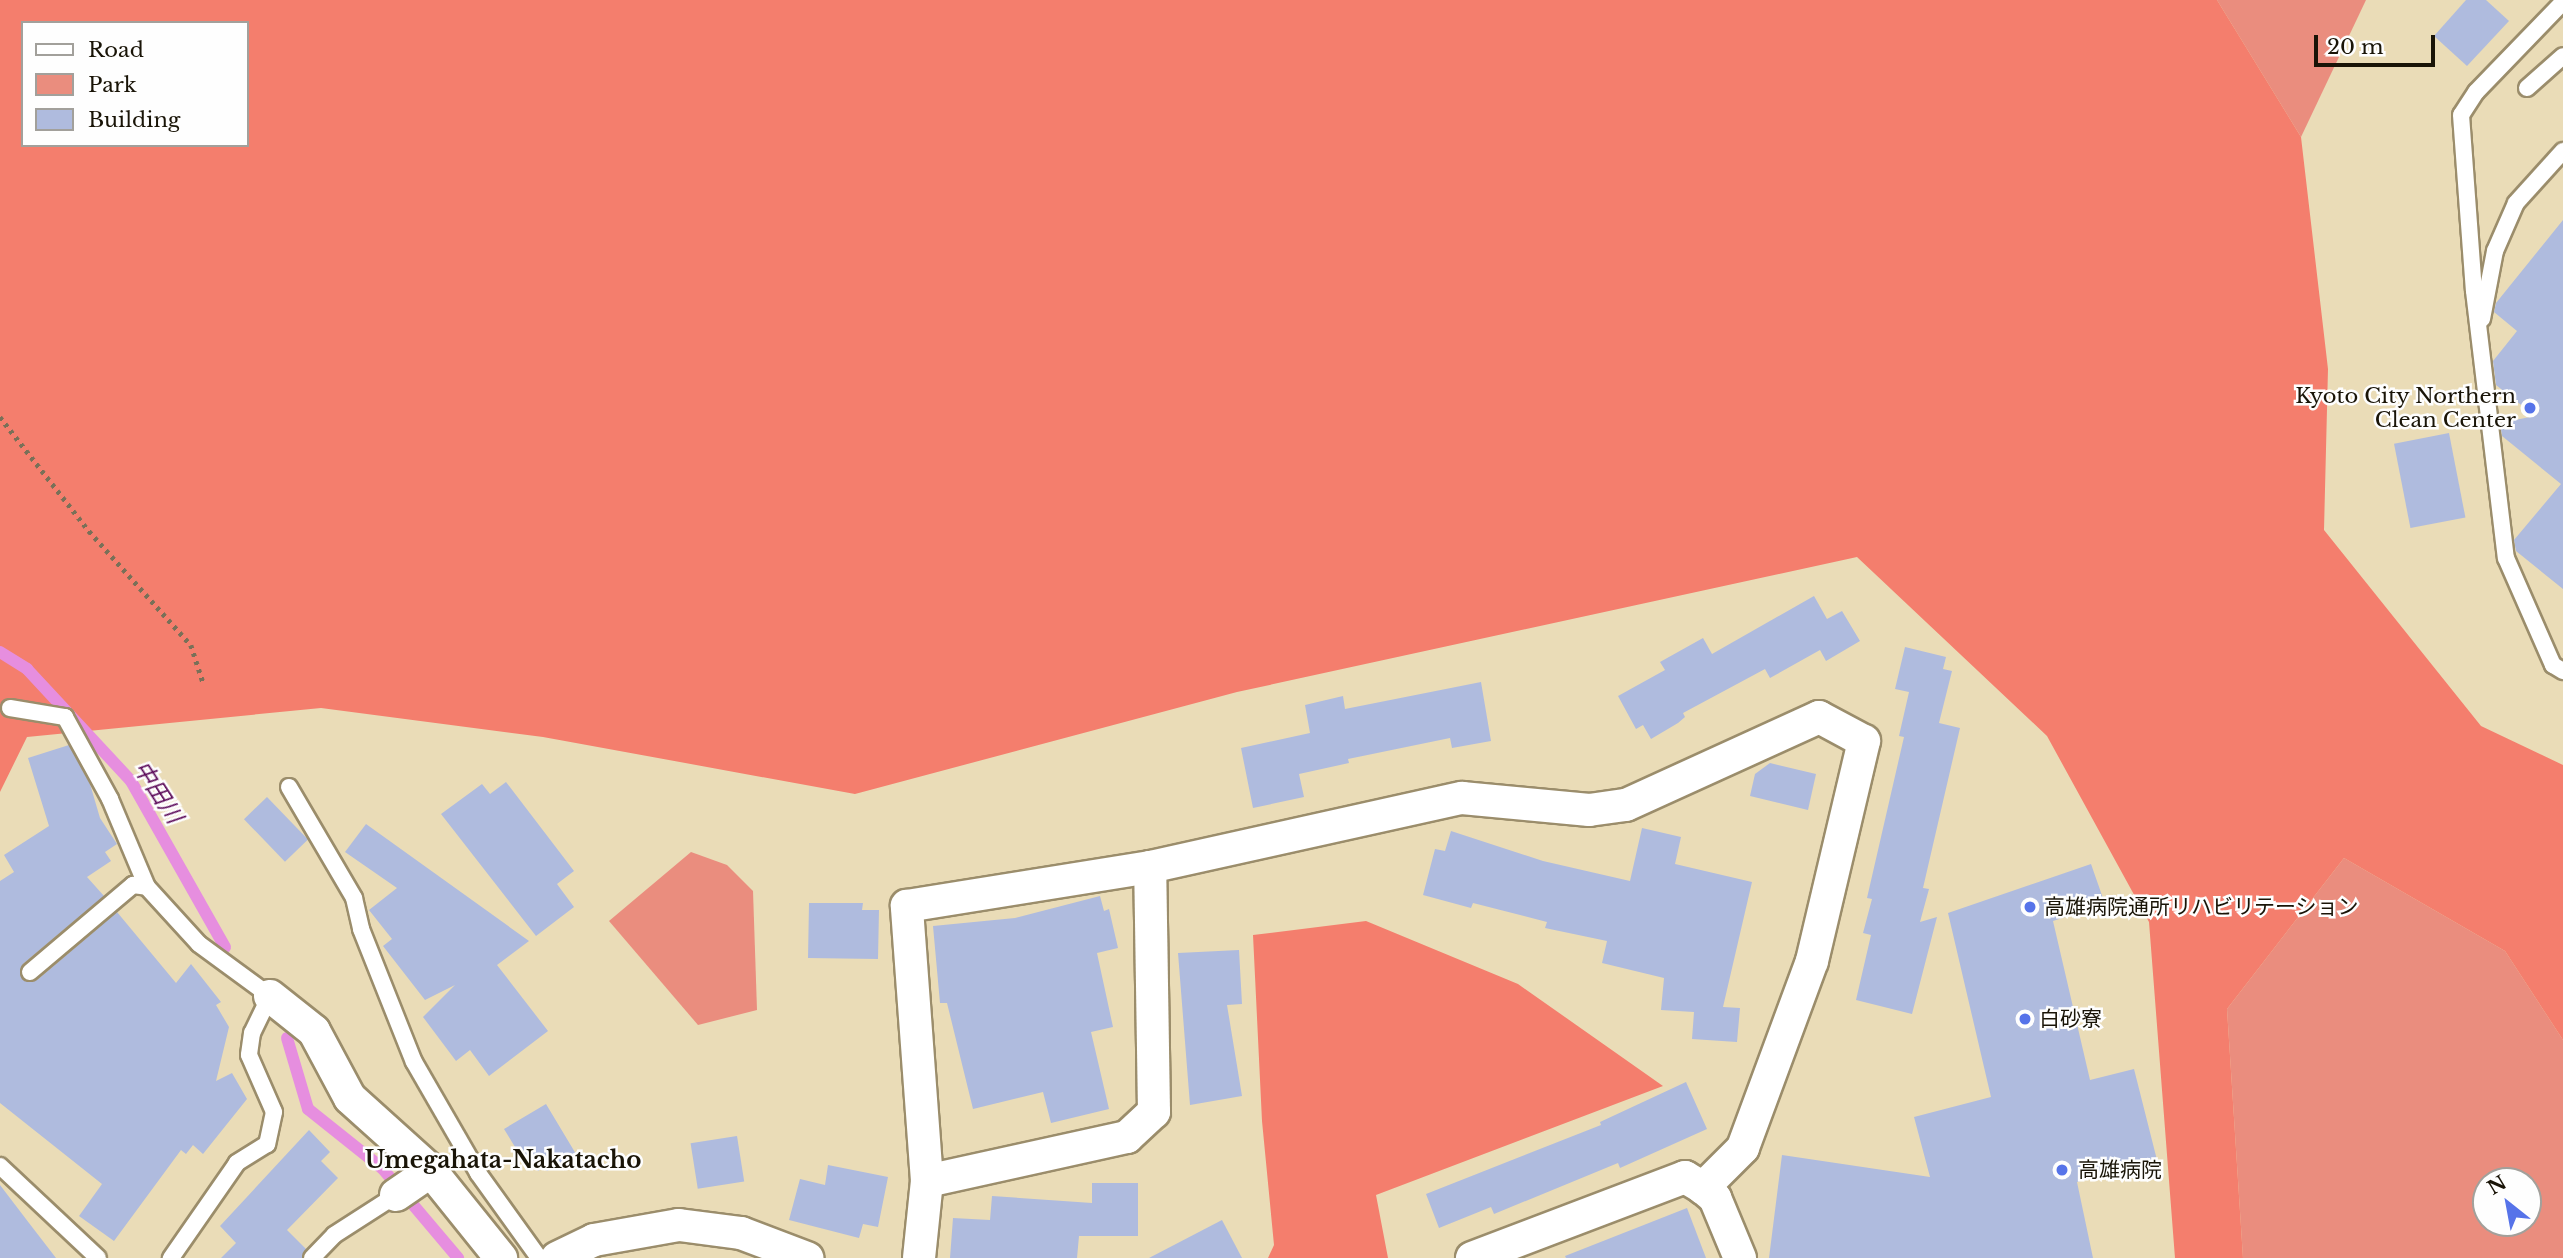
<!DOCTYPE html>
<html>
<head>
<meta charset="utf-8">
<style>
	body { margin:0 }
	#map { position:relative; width:2563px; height:1258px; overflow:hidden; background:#eadcb7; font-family:"Libre Baskerville","Noto Sans JP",serif }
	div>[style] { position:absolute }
	.green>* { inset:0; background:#ea8d7e }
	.forest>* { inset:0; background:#f47e6d }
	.stream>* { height:12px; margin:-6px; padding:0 6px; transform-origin:6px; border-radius:6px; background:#e68edf }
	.building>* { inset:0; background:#afbbde; transform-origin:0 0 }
	.path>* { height:4.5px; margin-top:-2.25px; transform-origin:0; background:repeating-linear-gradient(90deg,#797058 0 3.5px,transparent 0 8.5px) }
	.roads { filter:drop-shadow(2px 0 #9b8d6b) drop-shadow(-2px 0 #9b8d6b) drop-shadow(0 2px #9b8d6b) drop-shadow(0 -2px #9b8d6b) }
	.service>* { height:16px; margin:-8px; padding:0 8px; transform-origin:8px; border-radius:8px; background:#fff }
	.minor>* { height:32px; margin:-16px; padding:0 16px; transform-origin:16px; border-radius:16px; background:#fff }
	.dots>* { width:19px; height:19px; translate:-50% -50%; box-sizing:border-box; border:4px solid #fefefe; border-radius:50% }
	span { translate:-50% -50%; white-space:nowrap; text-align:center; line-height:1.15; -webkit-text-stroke:5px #fefefe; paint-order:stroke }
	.poi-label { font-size:21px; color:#191407 }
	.right { translate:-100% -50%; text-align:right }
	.left { translate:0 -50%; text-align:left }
	.water-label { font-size:23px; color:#5b0958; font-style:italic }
	.neighbourhood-label { font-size:23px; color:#191407; font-weight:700 }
	.legend { position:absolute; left:21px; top:21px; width:228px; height:126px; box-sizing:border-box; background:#fefefe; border:2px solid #a2a09b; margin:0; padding:9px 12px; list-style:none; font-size:21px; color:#191407 }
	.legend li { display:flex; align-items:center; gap:14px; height:35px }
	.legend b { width:35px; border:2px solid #a2a09b }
	.north { position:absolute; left:2472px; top:1167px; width:70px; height:70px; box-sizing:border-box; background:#fefefe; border:2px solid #a2a09b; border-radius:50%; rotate:329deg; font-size:19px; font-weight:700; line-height:28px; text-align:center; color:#191407 }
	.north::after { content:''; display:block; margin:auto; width:24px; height:32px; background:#5673e9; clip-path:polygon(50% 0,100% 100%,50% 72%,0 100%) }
	.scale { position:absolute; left:2314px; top:35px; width:121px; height:32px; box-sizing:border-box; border:4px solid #191407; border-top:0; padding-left:9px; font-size:21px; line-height:24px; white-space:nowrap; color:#191407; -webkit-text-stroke:5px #fefefe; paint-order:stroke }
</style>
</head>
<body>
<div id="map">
	<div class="green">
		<div style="clip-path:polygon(2217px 0,2366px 0,2301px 137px)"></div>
		<div style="clip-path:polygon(691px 852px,727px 865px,753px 891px,757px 1010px,698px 1025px,609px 921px)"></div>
		<div style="clip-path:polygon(evenodd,2344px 858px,2505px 951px,2563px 1040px,2563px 1258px,2243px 1258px,2227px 1009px,2344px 858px,2486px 1181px,2528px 1181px,2528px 1223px,2486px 1223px,2486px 1181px)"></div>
	</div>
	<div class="forest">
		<div style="clip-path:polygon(evenodd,0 0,2217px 0,2301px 137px,2328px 369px,2324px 530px,2481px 726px,2563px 765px,2563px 1040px,2505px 951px,2344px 858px,2227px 1009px,2243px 1258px,2175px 1258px,2149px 922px,2047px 736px,1857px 557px,1237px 692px,855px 794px,543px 737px,321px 708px,27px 737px,0 792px,0 0,23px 23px,247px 23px,247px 145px,23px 145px,23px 23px)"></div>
		<div style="clip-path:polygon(1366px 921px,1518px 984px,1663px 1086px,1376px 1195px,1388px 1258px,1268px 1258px,1274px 1245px,1262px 1121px,1253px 935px)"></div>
	</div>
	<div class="stream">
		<div style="left:0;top:652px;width:32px;rotate:32deg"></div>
		<div style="left:27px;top:669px;width:153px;rotate:47.1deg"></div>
		<div style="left:131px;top:781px;width:191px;rotate:60.5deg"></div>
		<div style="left:287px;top:1038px;width:74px;rotate:73.5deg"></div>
		<div style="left:308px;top:1109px;width:95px;rotate:38.6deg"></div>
		<div style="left:382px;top:1168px;width:118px;rotate:49.8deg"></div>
	</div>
	<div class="building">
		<div style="clip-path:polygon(2466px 0,2486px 0,2509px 21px,2467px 66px,2434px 36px)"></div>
		<div style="clip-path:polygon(2563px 220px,2563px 589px,2516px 551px,2514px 540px,2561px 484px,2502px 436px,2500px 423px,2535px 416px,2496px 385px,2493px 361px,2517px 331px,2494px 312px,2496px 303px)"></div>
		<div style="left:2449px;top:433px;width:86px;height:56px;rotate:79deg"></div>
		<div style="clip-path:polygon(1814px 596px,1827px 619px,1842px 611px,1860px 641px,1826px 661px,1820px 650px,1770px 678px,1765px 669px,1683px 713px,1685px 717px,1678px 723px,1651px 739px,1643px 725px,1636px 729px,1618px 696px,1665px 670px,1660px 662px,1703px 638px,1712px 654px)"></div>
		<div style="clip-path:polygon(1905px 647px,1946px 657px,1943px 669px,1952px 671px,1939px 723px,1960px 728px,1923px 888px,1929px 889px,1920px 922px,1937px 917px,1912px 1014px,1856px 1000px,1871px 935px,1863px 933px,1872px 899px,1867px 898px,1904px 737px,1899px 736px,1909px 692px,1895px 689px)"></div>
		<div style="clip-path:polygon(1481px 682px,1491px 741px,1452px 748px,1450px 738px,1348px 759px,1349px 763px,1299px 774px,1304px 797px,1253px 808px,1241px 748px,1310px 733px,1305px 705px,1343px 696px,1345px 709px)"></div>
		<div style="clip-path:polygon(69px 745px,90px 784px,100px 818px,117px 844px,105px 852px,111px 861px,87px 877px,104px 896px,23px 964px,22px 978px,37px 980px,117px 912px,176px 983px,191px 964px,221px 1002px,216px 1005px,229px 1027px,216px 1081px,232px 1073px,247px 1099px,203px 1154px,193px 1145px,186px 1154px,181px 1150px,114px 1241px,79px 1216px,102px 1184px,0 1103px,0 881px,14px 872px,4px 855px,49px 826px,28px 758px)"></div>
		<div style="clip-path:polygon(1770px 763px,1816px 774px,1808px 810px,1750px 796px,1755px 774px)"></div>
		<div style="clip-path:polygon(506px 782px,574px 871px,557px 884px,574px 907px,536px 936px,441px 814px,482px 784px,490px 794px)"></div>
		<div style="left:267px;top:797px;width:59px;height:32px;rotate:46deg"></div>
		<div style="clip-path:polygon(366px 824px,529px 941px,497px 965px,548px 1031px,489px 1076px,470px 1050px,456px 1061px,423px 1017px,455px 985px,425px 1000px,383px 946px,392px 939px,369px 910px,397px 888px,345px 852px)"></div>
		<div style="clip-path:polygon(1642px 828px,1681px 837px,1675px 864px,1752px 882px,1723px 1007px,1740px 1008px,1737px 1042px,1692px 1039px,1694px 1012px,1661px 1010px,1664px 978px,1602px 963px,1607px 941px,1545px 928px,1547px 922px,1473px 903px,1471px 908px,1423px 895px,1435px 849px,1445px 851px,1451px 831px,1543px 861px,1630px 881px)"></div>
		<div style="clip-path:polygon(2091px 864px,2105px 904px,2053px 921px,2090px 1080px,2134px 1069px,2157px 1160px,2077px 1182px,2093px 1258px,1769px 1258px,1782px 1155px,1930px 1177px,1914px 1117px,1991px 1097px,1948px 913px)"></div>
		<div style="clip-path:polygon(1100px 896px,1104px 911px,1109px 909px,1118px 948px,1097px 953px,1113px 1027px,1091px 1032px,1109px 1109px,1051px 1123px,1043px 1092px,973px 1109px,947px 1003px,940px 1003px,933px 926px,1015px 918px)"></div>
		<div style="clip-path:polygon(809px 903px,863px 903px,862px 910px,879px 910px,878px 959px,808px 958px)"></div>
		<div style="clip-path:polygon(1239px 950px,1242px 1004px,1227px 1005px,1242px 1096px,1190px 1105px,1178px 953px)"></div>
		<div style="clip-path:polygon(1686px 1082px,1707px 1129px,1620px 1168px,1618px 1163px,1494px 1214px,1491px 1207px,1439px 1228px,1426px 1194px,1601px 1125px,1600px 1122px)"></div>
		<div style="clip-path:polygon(546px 1104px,576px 1154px,547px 1171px,544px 1167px,538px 1171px,532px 1162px,526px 1165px,504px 1129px)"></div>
		<div style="clip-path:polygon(309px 1130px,330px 1152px,321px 1161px,338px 1178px,287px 1230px,306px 1249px,302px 1258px,221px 1258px,236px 1243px,220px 1226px)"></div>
		<div style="left:737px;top:1136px;width:46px;height:47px;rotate:81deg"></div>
		<div style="clip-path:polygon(828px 1165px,888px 1177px,878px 1227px,863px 1224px,859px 1238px,789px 1220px,800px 1179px,825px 1185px)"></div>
		<div style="clip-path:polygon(1092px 1183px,1138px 1183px,1138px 1236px,1079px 1236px,1077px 1258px,950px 1258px,953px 1218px,990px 1220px,992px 1196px,1092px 1203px)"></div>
		<div style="clip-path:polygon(0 1185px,29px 1223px,56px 1258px,0 1258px)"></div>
		<div style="clip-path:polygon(1687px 1208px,1706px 1258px,1566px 1258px,1565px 1256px)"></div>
		<div style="clip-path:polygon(1222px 1220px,1242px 1258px,1149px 1258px)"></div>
	</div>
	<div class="path">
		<div style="left:0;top:417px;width:145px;rotate:52deg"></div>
		<div style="left:89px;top:531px;width:153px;rotate:48.2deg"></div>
		<div style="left:191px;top:645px;width:38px;rotate:72deg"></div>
	</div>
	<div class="roads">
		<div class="service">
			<div style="left:2563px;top:2px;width:125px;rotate:134deg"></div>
			<div style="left:2476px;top:92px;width:27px;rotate:123deg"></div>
			<div style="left:2461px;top:115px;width:176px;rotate:85.8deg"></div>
			<div style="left:2474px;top:291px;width:269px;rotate:83.2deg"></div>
			<div style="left:2506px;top:558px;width:117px;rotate:66.3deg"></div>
			<div style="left:2553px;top:665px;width:12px;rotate:31deg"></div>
			<div style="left:2527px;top:88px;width:48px;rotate:-41.6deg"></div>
			<div style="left:2482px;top:319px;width:69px;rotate:-79.2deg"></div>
			<div style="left:2495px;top:251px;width:52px;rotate:-66.4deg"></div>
			<div style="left:2516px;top:203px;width:70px;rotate:-47.9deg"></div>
			<div style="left:10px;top:708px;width:56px;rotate:9.3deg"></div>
			<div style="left:65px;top:717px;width:94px;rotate:61.2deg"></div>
			<div style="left:110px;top:799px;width:95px;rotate:67.2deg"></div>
			<div style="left:147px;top:887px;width:77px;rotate:47.6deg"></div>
			<div style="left:199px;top:944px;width:88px;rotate:36.2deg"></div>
			<div style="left:270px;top:996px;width:41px;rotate:115.9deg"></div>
			<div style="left:252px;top:1033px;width:22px;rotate:98deg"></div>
			<div style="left:249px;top:1055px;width:62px;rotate:66.3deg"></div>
			<div style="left:274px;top:1112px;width:33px;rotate:102deg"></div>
			<div style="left:267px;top:1144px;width:36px;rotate:148deg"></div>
			<div style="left:237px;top:1163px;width:116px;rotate:124.8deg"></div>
			<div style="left:289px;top:787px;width:129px;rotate:59.6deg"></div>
			<div style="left:354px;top:898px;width:32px;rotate:77deg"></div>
			<div style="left:361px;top:929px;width:143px;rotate:68.3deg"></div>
			<div style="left:414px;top:1062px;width:128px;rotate:60deg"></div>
			<div style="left:478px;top:1173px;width:105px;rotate:54.3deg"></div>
			<div style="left:30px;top:972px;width:135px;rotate:-40.2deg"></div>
			<div style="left:133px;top:885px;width:14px;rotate:8deg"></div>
			<div style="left:0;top:1166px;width:134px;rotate:43.2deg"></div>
			<div style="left:312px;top:1258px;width:32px;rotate:-46deg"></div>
			<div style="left:334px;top:1235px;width:74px;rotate:-32.8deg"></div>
		</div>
		<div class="minor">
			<div style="left:270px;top:996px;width:56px;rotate:38.5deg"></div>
			<div style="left:314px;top:1031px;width:76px;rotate:61.8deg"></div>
			<div style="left:350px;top:1098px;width:109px;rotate:42deg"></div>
			<div style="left:431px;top:1171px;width:112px;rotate:51.2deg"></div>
			<div style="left:927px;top:1181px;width:205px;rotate:-12.4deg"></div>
			<div style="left:1127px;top:1137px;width:37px;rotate:-43deg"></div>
			<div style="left:1154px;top:1112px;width:245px;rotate:-90.9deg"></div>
			<div style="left:396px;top:1195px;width:42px;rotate:-34.4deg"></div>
			<div style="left:557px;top:1258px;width:41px;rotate:-25.9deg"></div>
			<div style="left:594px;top:1240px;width:86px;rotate:-10deg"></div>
			<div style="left:679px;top:1225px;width:63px;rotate:7.4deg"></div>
			<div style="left:741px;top:1233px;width:71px;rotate:20.7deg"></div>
			<div style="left:919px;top:1258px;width:77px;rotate:-84.1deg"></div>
			<div style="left:927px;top:1181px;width:276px;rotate:-94.2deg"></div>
			<div style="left:907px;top:906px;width:246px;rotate:-9.1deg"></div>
			<div style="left:1150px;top:867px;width:320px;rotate:-12.5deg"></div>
			<div style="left:1462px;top:798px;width:128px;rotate:5.4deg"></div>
			<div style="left:1589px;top:810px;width:37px;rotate:-8deg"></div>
			<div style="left:1626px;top:805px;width:212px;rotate:-24.5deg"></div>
			<div style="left:1819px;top:717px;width:51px;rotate:28.1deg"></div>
			<div style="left:1864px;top:741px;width:226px;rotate:103.3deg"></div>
			<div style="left:1812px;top:961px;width:199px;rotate:110.3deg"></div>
			<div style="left:1743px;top:1148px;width:57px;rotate:135deg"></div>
			<div style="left:1703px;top:1188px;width:16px;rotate:40deg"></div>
			<div style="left:1715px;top:1198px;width:65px;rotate:67.4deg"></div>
			<div style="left:1472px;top:1258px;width:228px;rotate:-20.8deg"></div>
			<div style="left:1685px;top:1177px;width:21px;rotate:31deg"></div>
		</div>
	</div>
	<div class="dots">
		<div style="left:2530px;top:408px;background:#5673e9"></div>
		<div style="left:2030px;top:907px;background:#5673e9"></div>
		<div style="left:2025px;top:1019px;background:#5673e9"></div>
		<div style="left:2062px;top:1170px;background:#5673e9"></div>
	</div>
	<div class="poi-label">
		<span class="right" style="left:2516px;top:408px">Kyoto City Northern<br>Clean Center</span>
		<span class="left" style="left:2044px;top:907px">高雄病院通所リハビリテーション</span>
		<span class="left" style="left:2039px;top:1019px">白砂寮</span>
		<span class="left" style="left:2078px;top:1170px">高雄病院</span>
	</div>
	<div class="water-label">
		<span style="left:158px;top:792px;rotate:57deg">中田川</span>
	</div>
	<div class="neighbourhood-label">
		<span style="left:503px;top:1160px">Umegahata-Nakatacho</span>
	</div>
	<ul class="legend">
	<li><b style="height:9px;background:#fff"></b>Road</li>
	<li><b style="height:19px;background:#ea8d7e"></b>Park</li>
	<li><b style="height:19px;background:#afbbde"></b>Building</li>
	</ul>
	<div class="north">N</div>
	<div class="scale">20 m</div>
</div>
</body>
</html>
